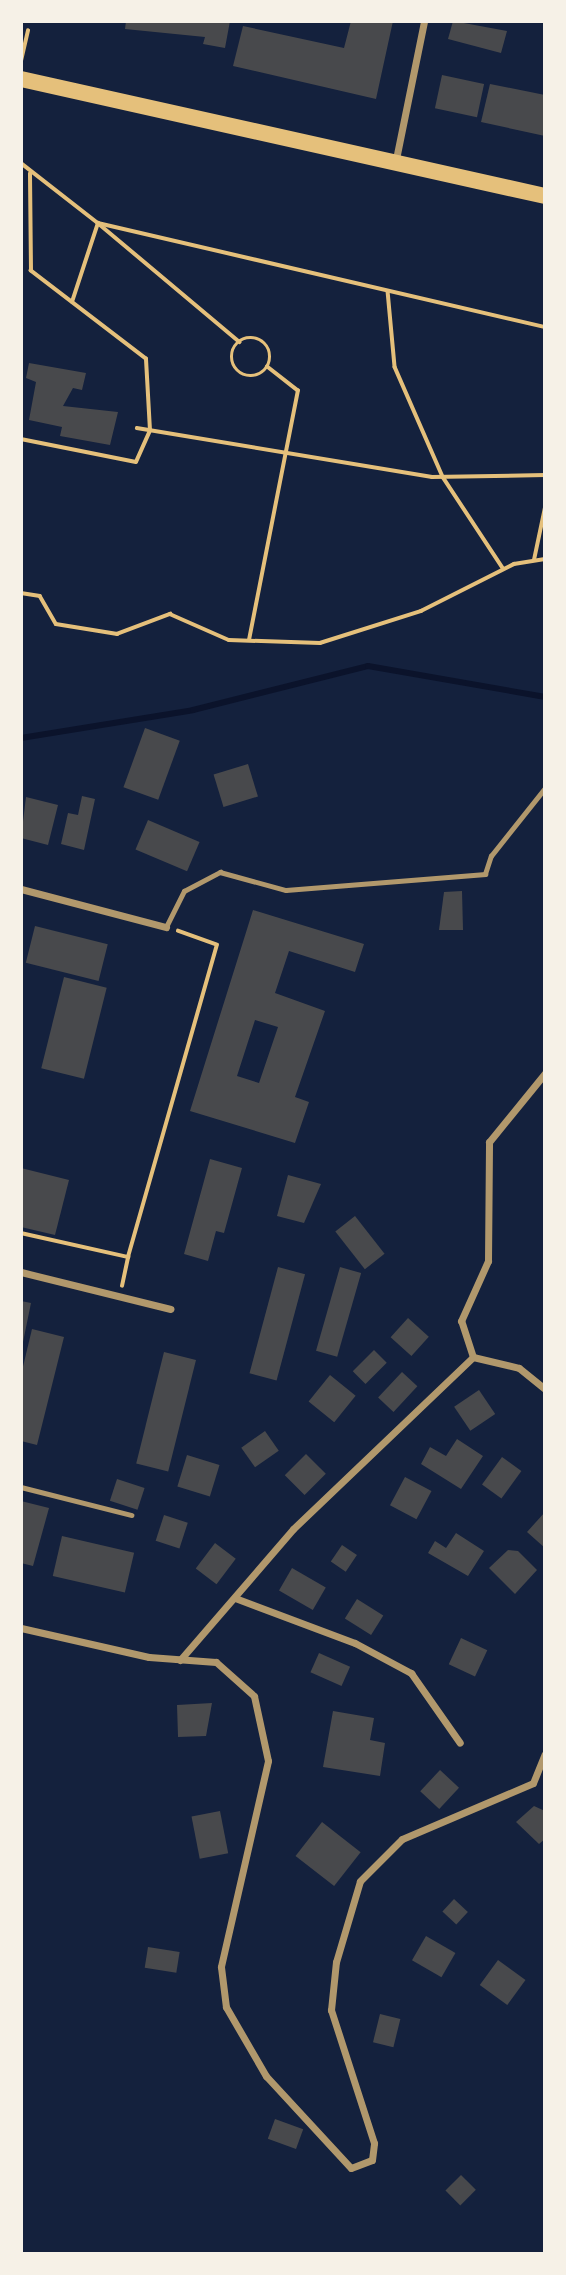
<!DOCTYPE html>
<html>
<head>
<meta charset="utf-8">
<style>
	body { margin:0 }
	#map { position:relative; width:566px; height:2275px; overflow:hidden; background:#14213d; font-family:Roboto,sans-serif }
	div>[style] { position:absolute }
	.stream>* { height:6px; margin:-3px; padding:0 3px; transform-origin:3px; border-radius:3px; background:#0b132b }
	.building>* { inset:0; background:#48494c; transform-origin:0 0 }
	.path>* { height:3.5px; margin:-1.75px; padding:0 1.75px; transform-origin:1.75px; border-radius:1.75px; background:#e5c07b }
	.path>.ring { margin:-1.75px; padding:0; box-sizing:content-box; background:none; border:3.5px solid #e5c07b; border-radius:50% }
	.service>* { height:4.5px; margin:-2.25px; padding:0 2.25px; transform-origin:2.25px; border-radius:2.25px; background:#b1986c }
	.minor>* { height:7px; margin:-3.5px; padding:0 3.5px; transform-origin:3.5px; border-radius:3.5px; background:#b1986c }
	.trunk>* { height:16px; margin:-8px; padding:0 8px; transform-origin:8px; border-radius:8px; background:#e5c07b }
	span { translate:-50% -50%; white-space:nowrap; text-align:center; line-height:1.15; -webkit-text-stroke:5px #f6f1e7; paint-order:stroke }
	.frame { position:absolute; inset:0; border:23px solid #f6f1e7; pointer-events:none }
</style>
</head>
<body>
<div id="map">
	<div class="stream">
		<div style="left:21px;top:738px;width:174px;rotate:-9.2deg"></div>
		<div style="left:193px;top:710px;width:180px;rotate:-14.1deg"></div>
		<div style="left:368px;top:666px;width:180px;rotate:9.9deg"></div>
	</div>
	<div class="building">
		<div style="clip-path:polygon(126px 21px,230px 21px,225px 48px,203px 44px,205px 37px,125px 29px)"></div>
		<div style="clip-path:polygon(351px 21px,393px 21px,376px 99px,233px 66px,243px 26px,344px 48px)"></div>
		<div style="clip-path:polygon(453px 21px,507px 31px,501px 53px,448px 39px)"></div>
		<div style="left:442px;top:75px;width:43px;height:34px;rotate:12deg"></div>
		<div style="clip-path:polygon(490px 84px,545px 95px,545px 136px,481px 122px)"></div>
		<div style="clip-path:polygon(29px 363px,86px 373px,82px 390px,73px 388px,63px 406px,118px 412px,110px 445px,60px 436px,62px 427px,29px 420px,36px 382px,26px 378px)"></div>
		<div style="left:145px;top:728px;width:37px;height:63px;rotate:20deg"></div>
		<div style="left:248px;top:764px;width:34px;height:36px;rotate:73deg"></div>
		<div style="clip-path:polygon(82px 796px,95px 799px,84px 850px,61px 844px,68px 813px,78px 815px)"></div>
		<div style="clip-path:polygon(26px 797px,58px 805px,48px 845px,21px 838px)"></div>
		<div style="left:148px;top:820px;width:56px;height:32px;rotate:23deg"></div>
		<div style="clip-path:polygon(462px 891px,463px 930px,439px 930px,444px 892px)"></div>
		<div style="clip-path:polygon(evenodd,253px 910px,364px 944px,355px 972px,289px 951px,275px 993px,325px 1011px,295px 1097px,309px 1102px,295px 1143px,190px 1111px,253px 910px,255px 1020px,278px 1027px,259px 1083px,237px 1076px,255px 1020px)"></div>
		<div style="left:35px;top:926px;width:75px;height:38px;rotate:14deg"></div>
		<div style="left:64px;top:977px;width:44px;height:94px;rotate:14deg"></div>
		<div style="clip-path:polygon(210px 1159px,242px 1168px,224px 1233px,216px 1231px,208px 1261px,184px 1254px)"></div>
		<div style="clip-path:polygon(21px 1168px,69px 1180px,55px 1235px,21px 1227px)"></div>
		<div style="clip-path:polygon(288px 1175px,321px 1184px,304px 1223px,277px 1216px)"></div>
		<div style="left:355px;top:1216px;width:48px;height:25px;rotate:52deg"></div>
		<div style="left:278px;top:1267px;width:28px;height:110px;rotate:15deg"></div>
		<div style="left:340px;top:1267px;width:22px;height:87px;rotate:16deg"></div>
		<div style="clip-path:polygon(21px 1301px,31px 1303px,23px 1342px,21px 1342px)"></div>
		<div style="left:408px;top:1318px;width:28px;height:26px;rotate:42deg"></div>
		<div style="clip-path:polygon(32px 1329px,64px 1337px,37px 1445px,21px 1441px,21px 1375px)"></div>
		<div style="left:374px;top:1350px;width:18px;height:30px;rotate:45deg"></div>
		<div style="left:164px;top:1352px;width:33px;height:115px;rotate:14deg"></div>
		<div style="left:402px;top:1372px;width:21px;height:35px;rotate:43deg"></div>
		<div style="left:330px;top:1375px;width:33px;height:34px;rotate:39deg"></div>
		<div style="left:479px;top:1390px;width:29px;height:30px;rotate:56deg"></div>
		<div style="left:265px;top:1431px;width:24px;height:29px;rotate:55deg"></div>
		<div style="clip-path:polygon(457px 1439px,483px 1456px,461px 1489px,421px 1464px,430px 1447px,446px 1456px)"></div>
		<div style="left:306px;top:1454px;width:28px;height:30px;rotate:45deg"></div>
		<div style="left:187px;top:1455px;width:34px;height:33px;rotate:17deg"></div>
		<div style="left:502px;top:1457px;width:24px;height:34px;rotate:36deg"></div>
		<div style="left:405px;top:1477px;width:30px;height:32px;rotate:28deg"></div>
		<div style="left:117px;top:1479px;width:29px;height:23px;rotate:18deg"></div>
		<div style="clip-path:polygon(21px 1501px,49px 1508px,33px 1566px,21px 1563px)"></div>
		<div style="clip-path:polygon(545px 1512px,545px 1548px,527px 1532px)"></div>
		<div style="left:164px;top:1515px;width:25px;height:27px;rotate:18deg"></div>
		<div style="clip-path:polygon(456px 1533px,484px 1551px,468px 1576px,428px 1553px,435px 1541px,446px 1548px)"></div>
		<div style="left:62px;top:1536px;width:74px;height:41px;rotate:13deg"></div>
		<div style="left:215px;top:1543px;width:26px;height:32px;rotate:37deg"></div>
		<div style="left:342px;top:1545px;width:18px;height:20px;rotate:34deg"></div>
		<div style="clip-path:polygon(508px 1550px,518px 1551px,537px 1570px,515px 1594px,489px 1568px)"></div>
		<div style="left:292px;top:1568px;width:39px;height:26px;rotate:30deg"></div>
		<div style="left:357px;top:1599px;width:31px;height:23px;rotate:32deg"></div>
		<div style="left:461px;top:1638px;width:29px;height:29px;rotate:25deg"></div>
		<div style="left:319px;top:1653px;width:34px;height:21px;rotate:24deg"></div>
		<div style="clip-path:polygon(212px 1703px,206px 1736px,178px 1737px,177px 1705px)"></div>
		<div style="clip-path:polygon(333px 1711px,374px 1718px,370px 1740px,385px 1743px,380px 1776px,323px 1767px)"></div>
		<div style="left:440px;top:1770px;width:26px;height:29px;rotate:43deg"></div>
		<div style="clip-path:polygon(534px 1806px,545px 1811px,545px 1839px,539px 1844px,516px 1822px)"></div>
		<div style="left:220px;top:1811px;width:43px;height:29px;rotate:79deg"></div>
		<div style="left:322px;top:1822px;width:49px;height:43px;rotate:38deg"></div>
		<div style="left:454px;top:1899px;width:19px;height:17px;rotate:43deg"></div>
		<div style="left:426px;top:1936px;width:34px;height:28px;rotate:30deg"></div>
		<div style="left:148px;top:1947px;width:32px;height:21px;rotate:9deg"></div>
		<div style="left:498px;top:1960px;width:34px;height:31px;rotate:36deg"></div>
		<div style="left:380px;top:2014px;width:21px;height:29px;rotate:14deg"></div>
		<div style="left:275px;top:2119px;width:30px;height:21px;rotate:20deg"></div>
		<div style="left:461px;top:2175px;width:21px;height:22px;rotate:45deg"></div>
	</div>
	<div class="path">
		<div style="left:21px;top:61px;width:31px;rotate:-77deg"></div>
		<div style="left:21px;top:163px;width:98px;rotate:37.9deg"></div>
		<div style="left:98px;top:223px;width:459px;rotate:13.1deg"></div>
		<div style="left:388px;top:291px;width:76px;rotate:84.7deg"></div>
		<div style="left:395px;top:367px;width:120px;rotate:66.4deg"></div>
		<div style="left:443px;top:477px;width:109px;rotate:56.6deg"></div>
		<div style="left:72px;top:302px;width:83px;rotate:-71.8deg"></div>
		<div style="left:98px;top:223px;width:185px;rotate:40deg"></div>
		<div class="ring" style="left:232px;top:338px;width:34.5px;height:34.5px"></div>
		<div style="left:137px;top:428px;width:299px;rotate:9.4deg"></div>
		<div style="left:432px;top:477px;width:113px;rotate:-1deg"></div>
		<div style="left:21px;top:439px;width:117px;rotate:11.3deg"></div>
		<div style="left:136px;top:462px;width:34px;rotate:-66deg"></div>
		<div style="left:150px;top:431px;width:72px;rotate:-93.2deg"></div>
		<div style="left:146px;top:359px;width:145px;rotate:-142.6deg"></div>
		<div style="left:31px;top:271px;width:97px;rotate:-90.6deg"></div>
		<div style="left:534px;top:560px;width:53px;rotate:-78.1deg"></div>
		<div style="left:21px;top:593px;width:19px;rotate:9deg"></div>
		<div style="left:40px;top:596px;width:32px;rotate:60deg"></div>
		<div style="left:56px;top:624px;width:62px;rotate:9.3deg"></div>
		<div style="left:117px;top:634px;width:57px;rotate:-20.7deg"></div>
		<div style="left:170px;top:614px;width:64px;rotate:23.8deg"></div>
		<div style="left:229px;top:640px;width:91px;rotate:1.9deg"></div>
		<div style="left:320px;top:643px;width:106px;rotate:-17.6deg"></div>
		<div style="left:421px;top:611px;width:104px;rotate:-26.8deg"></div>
		<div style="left:514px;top:564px;width:31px;rotate:-9deg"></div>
		<div style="left:249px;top:640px;width:254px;rotate:-78.9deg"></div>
		<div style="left:298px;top:391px;width:39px;rotate:-142deg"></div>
		<div style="left:21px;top:1233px;width:110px;rotate:12.6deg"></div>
		<div style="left:128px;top:1257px;width:324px;rotate:-74.1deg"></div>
		<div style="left:217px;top:945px;width:41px;rotate:-160.3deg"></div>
		<div style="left:122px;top:1286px;width:30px;rotate:-78deg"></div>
	</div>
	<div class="service">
		<div style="left:166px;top:927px;width:40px;rotate:-63.4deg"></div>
		<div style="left:184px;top:891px;width:41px;rotate:-27.8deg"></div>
		<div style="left:220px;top:872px;width:68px;rotate:15.3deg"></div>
		<div style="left:286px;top:890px;width:200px;rotate:-4.6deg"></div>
		<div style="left:485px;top:874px;width:19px;rotate:-72deg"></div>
		<div style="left:491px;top:856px;width:87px;rotate:-51.5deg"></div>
		<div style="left:21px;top:1487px;width:114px;rotate:14.2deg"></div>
	</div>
	<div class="minor">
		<div style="left:395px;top:164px;width:146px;rotate:-78.5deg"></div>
		<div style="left:21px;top:889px;width:150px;rotate:14.7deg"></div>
		<div style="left:21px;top:1272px;width:154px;rotate:13.9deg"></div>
		<div style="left:473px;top:1357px;width:38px;rotate:-108deg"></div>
		<div style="left:461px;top:1321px;width:66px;rotate:-65.8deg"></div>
		<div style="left:488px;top:1261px;width:119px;rotate:-89.5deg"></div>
		<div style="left:489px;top:1142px;width:89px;rotate:-50.9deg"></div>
		<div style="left:235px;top:1598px;width:128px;rotate:20.6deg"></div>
		<div style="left:355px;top:1643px;width:64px;rotate:28.2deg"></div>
		<div style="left:411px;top:1673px;width:85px;rotate:55deg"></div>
		<div style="left:21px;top:1628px;width:131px;rotate:12.8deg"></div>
		<div style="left:149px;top:1657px;width:67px;rotate:4.3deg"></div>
		<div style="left:216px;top:1662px;width:51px;rotate:41.8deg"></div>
		<div style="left:254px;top:1696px;width:66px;rotate:77.8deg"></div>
		<div style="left:268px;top:1761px;width:211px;rotate:102.9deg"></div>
		<div style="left:221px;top:1967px;width:40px;rotate:82.9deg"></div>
		<div style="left:226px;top:2007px;width:80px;rotate:59.9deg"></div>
		<div style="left:266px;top:2076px;width:125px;rotate:47.3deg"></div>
		<div style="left:351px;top:2168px;width:22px;rotate:-21deg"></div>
		<div style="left:372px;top:2160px;width:17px;rotate:-83deg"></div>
		<div style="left:374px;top:2143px;width:140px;rotate:-107.9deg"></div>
		<div style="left:331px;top:2010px;width:48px;rotate:-84.1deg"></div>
		<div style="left:336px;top:1962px;width:84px;rotate:-73.5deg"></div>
		<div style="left:360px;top:1881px;width:59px;rotate:-45deg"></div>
		<div style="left:402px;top:1839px;width:142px;rotate:-23.1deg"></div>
		<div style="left:533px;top:1783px;width:31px;rotate:-68deg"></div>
		<div style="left:180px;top:1660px;width:173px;rotate:-49.2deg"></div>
		<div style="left:293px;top:1529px;width:249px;rotate:-43.7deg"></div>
		<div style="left:473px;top:1357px;width:47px;rotate:13.4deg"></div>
		<div style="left:519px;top:1368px;width:33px;rotate:39deg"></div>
	</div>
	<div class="trunk">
		<div style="left:21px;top:79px;width:537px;rotate:12.59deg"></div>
	</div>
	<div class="frame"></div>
</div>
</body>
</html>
